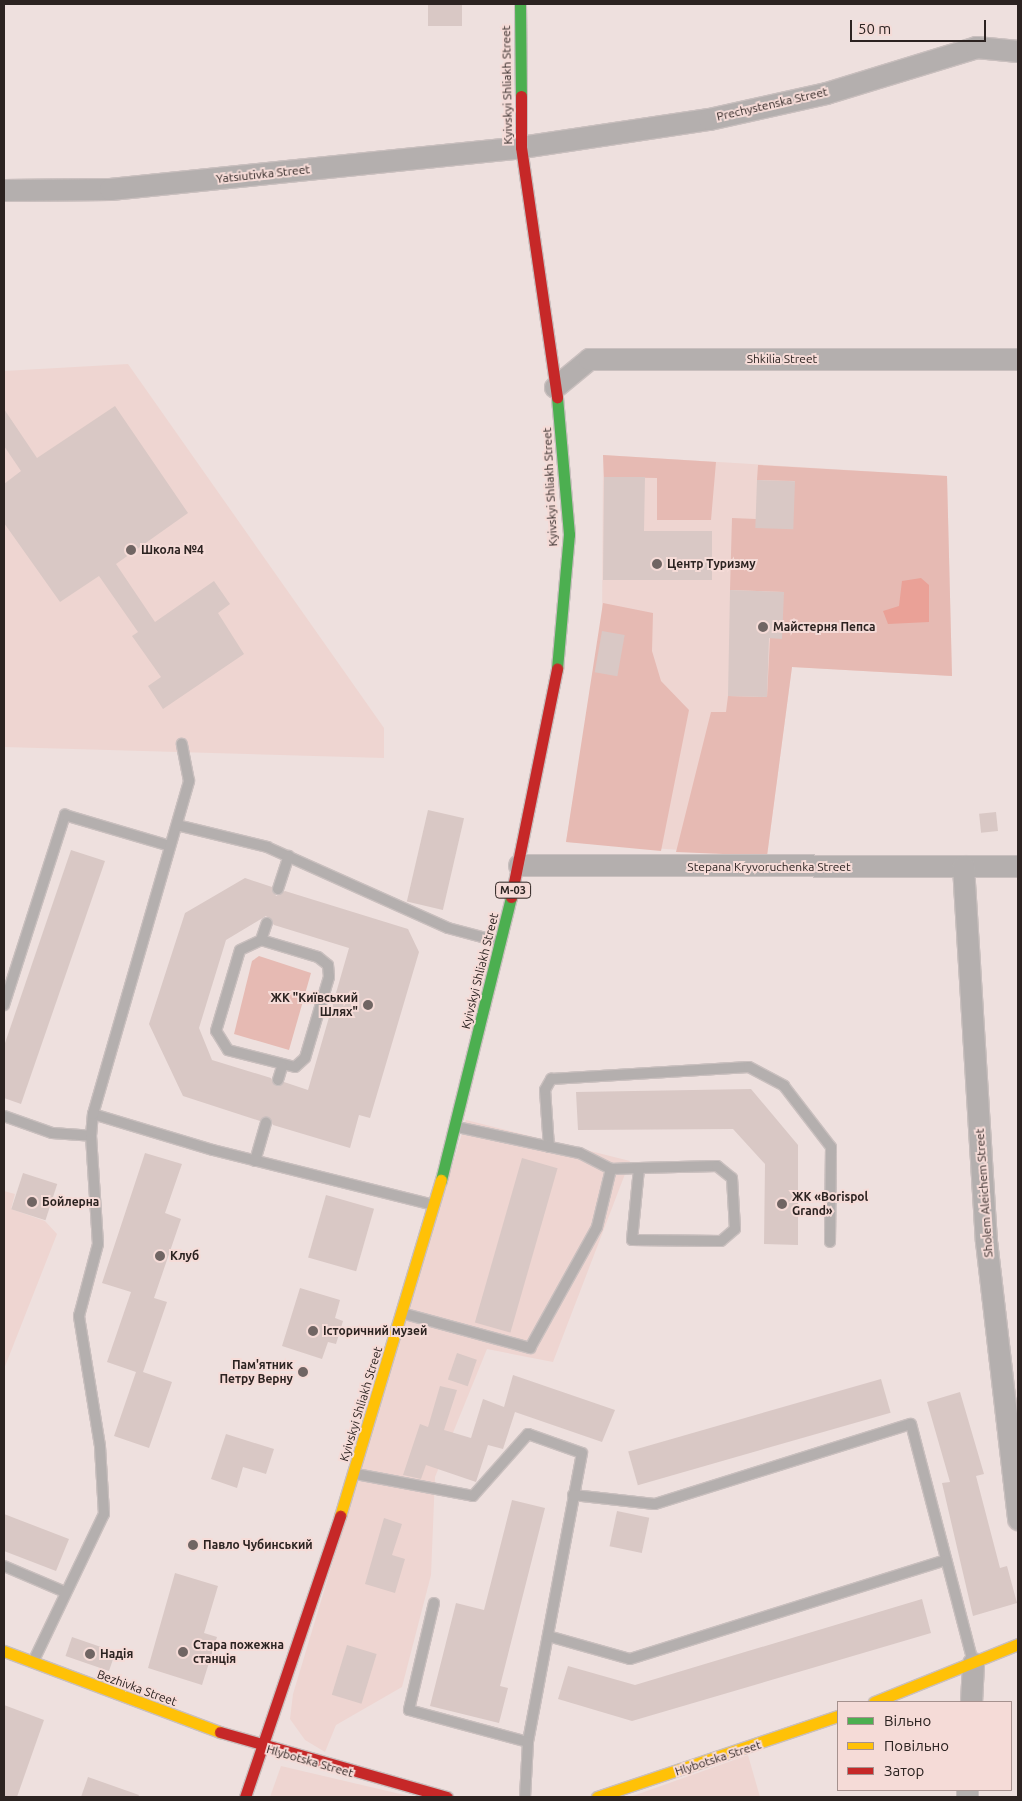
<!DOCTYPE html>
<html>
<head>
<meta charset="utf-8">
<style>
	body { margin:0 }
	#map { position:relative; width:1022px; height:1801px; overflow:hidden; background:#eee0de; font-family:Ubuntu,sans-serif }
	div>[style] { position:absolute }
	.built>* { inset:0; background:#eed5d1 }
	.green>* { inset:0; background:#e6bab3 }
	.water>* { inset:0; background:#eaa197 }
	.building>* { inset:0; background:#d9c8c5; transform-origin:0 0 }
	.roads { filter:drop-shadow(1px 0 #c9bfbe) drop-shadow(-1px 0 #c9bfbe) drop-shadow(0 1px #c9bfbe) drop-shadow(0 -1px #c9bfbe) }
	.lane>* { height:10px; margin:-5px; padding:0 5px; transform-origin:5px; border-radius:5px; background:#b4afae }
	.street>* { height:21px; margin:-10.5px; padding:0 10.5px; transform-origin:10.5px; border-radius:10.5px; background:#b4afae }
	.fast>* { height:11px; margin:-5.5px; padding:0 5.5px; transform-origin:5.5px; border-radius:5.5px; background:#4caf50 }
	.slow>* { height:11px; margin:-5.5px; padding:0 5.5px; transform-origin:5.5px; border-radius:5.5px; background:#ffc107 }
	.jam>* { height:11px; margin:-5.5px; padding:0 5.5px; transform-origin:5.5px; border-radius:5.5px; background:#c62828 }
	.dots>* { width:14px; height:14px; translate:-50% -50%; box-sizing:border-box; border:2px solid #f5dbd7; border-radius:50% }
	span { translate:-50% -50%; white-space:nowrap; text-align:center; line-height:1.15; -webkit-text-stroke:4px #f5dbd7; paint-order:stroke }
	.shield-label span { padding:1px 4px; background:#f5dbd7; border:1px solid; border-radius:4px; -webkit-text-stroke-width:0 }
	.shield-label { font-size:11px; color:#2c2321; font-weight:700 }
	.street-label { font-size:12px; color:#2c2321 }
	.poi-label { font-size:12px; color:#2c2321; font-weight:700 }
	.left { translate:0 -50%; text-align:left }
	.right { translate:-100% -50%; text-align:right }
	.frame { position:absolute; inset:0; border:5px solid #2c2321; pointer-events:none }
	.legend { position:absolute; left:837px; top:1701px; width:175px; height:90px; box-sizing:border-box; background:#f5dbd7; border:1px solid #a5918e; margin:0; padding:6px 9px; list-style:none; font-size:15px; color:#2c2321 }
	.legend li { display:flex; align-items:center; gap:10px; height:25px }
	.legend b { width:25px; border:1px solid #a5918e }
	.scale { position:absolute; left:850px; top:20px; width:136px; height:22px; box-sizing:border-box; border:2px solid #2c2321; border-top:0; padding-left:6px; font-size:15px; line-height:18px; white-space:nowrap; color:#2c2321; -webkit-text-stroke:4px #f5dbd7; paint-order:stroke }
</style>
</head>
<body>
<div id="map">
	<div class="built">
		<div style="clip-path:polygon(128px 364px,384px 728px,384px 758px,4px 747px,4px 371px)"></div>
		<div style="clip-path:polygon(603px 455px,947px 476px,952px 676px,792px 667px,767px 856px,566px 842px,602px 631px)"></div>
		<div style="clip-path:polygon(466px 1120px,630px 1161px,553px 1362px,487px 1349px,435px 1477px,431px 1575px,402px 1687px,336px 1725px,325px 1752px,305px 1740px,290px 1719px,293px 1694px)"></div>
		<div style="clip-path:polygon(4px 1191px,15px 1194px,11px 1209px,45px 1221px,57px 1234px,4px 1369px)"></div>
		<div style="clip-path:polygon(748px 1755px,760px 1797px,630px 1797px)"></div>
		<div style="clip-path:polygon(281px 1766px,413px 1797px,270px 1797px)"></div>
	</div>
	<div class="green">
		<div style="clip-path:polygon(603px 455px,716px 462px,711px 520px,657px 520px,657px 478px,604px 477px)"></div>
		<div style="clip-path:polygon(758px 465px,947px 476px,952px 676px,792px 667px,767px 856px,676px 852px,711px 712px,726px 712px,728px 696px,767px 697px,770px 638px,784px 592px,730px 590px,732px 518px,756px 519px,756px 528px,795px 481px,757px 480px)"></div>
		<div style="clip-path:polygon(603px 603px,653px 613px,652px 651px,661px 681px,689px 710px,661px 851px,566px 842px)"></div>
		<div style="clip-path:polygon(259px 956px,311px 973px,289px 1050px,234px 1034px,252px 961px)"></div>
	</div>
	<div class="water">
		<div style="clip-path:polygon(921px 578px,929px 585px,929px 622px,888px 624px,883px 611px,899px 606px,902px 581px)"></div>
	</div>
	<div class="building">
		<div style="left:428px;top:4px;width:34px;height:22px"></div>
		<div style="clip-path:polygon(115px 406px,188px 513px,116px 564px,155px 622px,214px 581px,230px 604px,218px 613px,244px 654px,163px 709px,148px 686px,161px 677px,132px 636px,138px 632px,99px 576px,60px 602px,4px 523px,4px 484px,21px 471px,4px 446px,4px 409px,37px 458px)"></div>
		<div style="clip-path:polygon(604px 477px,645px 477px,644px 531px,712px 531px,712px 580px,603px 580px)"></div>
		<div style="left:757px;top:480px;width:38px;height:48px;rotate:2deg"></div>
		<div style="clip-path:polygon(730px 590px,784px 592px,782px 639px,769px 638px,767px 697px,728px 696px)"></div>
		<div style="left:602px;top:631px;width:23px;height:42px;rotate:10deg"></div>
		<div style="left:428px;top:810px;width:37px;height:94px;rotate:13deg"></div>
		<div style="left:996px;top:812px;width:19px;height:17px;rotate:84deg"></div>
		<div style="clip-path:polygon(71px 850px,105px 861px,21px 1104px,4px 1098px,4px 1046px)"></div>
		<div style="clip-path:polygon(evenodd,245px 878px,272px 887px,276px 896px,285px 891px,408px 929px,419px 952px,370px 1118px,359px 1115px,350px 1148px,273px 1125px,268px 1117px,260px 1121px,183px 1096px,149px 1024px,185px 913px,245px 878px,266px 916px,274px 925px,349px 948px,308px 1090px,284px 1082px,276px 1086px,271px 1078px,212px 1060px,199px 1028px,226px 940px,266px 916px)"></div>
		<div style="clip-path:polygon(751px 1089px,798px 1145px,798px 1245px,764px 1244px,765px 1164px,733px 1129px,578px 1130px,576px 1092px)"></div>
		<div style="clip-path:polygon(145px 1153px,182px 1164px,165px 1213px,181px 1219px,154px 1298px,167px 1302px,143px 1372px,172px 1382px,149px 1448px,114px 1436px,136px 1372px,107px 1362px,131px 1292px,102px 1283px)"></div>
		<div style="left:522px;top:1158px;width:37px;height:171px;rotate:16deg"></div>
		<div style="left:23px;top:1173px;width:36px;height:38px;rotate:18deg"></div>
		<div style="left:326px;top:1195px;width:50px;height:65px;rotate:16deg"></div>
		<div style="clip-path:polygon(300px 1288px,340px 1300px,335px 1318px,343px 1321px,336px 1344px,328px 1342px,322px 1359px,282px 1346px)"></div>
		<div style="left:457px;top:1353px;width:21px;height:28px;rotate:19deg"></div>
		<div style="clip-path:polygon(513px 1375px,615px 1410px,602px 1442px,515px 1412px,503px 1449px,488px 1445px,476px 1482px,426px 1465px,421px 1479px,403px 1475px,420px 1424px,428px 1427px,440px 1386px,457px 1390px,444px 1430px,471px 1438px,483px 1399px,504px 1407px)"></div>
		<div style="left:881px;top:1379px;width:35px;height:263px;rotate:74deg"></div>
		<div style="clip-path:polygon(960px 1392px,984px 1474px,976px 1476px,1000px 1568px,1007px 1566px,1017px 1603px,973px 1616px,942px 1483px,950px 1482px,927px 1402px)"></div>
		<div style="clip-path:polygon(226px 1434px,274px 1449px,266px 1474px,243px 1467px,237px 1488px,211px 1479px)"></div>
		<div style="clip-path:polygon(512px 1500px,545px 1508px,500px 1686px,508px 1688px,499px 1723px,430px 1706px,456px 1603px,484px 1610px)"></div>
		<div style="left:617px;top:1511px;width:33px;height:36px;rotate:12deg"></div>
		<div style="clip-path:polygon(4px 1514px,69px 1539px,56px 1571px,4px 1551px)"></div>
		<div style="clip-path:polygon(384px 1518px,402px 1524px,392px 1555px,405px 1559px,395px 1593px,365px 1584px)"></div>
		<div style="clip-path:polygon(175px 1573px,218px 1586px,204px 1633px,217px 1637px,202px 1685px,148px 1668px)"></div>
		<div style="clip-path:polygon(922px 1599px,931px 1633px,632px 1721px,558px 1699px,568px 1666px,635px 1685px)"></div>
		<div style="left:72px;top:1637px;width:46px;height:20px;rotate:19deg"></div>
		<div style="left:347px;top:1645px;width:31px;height:52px;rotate:17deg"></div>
		<div style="clip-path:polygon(4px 1705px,44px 1720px,17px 1797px,4px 1797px)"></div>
		<div style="clip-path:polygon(88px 1777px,139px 1795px,138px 1797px,81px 1797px)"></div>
	</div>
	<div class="roads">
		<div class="lane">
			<div style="left:177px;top:825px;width:93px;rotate:13.7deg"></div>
			<div style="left:267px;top:847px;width:198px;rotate:24.1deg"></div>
			<div style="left:448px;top:928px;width:55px;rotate:14.8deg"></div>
			<div style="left:278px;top:889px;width:35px;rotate:-72deg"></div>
			<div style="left:261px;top:940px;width:59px;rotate:16.6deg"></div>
			<div style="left:318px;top:957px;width:13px;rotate:39deg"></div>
			<div style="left:328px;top:965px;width:12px;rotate:85deg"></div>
			<div style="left:329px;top:977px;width:84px;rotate:106.5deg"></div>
			<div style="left:305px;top:1058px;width:13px;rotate:138deg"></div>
			<div style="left:295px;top:1067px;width:69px;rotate:-165.8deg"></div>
			<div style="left:228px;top:1050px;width:22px;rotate:-122deg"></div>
			<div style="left:216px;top:1031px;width:84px;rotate:-73.5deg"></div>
			<div style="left:240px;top:950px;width:23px;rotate:-25deg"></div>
			<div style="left:261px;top:940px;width:18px;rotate:-71deg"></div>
			<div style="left:4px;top:1005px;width:200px;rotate:-72.2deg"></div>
			<div style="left:65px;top:815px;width:109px;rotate:16.4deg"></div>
			<div style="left:278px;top:1080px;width:14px;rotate:-73deg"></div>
			<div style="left:93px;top:1114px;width:125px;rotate:16.7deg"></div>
			<div style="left:213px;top:1150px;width:228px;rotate:14deg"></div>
			<div style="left:4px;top:1116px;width:51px;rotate:19.5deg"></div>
			<div style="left:52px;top:1133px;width:39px;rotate:4deg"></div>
			<div style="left:549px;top:1147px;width:57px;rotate:-94deg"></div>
			<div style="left:545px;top:1090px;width:13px;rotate:-61deg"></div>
			<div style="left:551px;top:1079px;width:198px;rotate:-3.5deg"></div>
			<div style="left:749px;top:1067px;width:40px;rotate:28deg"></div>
			<div style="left:784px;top:1086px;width:77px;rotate:52.4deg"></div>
			<div style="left:831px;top:1147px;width:95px;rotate:90.6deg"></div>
			<div style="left:255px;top:1161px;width:40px;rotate:-74deg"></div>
			<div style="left:611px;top:1169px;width:28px;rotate:-2deg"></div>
			<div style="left:639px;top:1168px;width:78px;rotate:-1.5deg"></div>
			<div style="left:717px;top:1166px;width:19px;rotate:39deg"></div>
			<div style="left:732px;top:1178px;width:51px;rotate:86.6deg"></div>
			<div style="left:735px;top:1229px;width:18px;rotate:139deg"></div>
			<div style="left:721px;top:1241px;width:89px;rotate:-179.4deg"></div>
			<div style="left:632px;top:1240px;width:72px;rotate:-84.4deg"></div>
			<div style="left:405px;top:1314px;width:130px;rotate:15.2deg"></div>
			<div style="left:530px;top:1348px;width:138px;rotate:-61deg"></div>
			<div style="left:597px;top:1227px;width:60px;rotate:-76.4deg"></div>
			<div style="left:611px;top:1169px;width:36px;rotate:-153deg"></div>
			<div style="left:579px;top:1153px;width:125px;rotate:-168deg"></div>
			<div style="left:356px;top:1474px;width:119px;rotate:10.6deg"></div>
			<div style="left:473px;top:1496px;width:83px;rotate:-48.4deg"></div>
			<div style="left:528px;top:1434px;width:57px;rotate:19.4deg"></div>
			<div style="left:582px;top:1453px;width:294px;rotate:100.6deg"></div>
			<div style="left:573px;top:1495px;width:82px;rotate:6.3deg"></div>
			<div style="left:655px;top:1504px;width:268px;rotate:-17.4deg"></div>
			<div style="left:911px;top:1424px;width:246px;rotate:75.4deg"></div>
			<div style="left:4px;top:1566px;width:66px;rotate:23.1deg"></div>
			<div style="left:434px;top:1603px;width:110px;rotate:103.2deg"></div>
			<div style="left:409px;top:1710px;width:123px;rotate:15.1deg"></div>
			<div style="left:528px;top:1742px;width:55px;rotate:93.1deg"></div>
			<div style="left:548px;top:1636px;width:85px;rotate:15.7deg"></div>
			<div style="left:630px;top:1659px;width:331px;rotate:-17.4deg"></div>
			<div style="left:34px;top:1660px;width:162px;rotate:-64.4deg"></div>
			<div style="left:104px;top:1514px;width:68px;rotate:-93.4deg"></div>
			<div style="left:100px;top:1446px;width:132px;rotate:-99.2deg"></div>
			<div style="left:79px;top:1316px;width:74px;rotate:-75.2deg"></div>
			<div style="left:98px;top:1244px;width:108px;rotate:-93.7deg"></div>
			<div style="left:91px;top:1136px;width:22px;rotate:-85deg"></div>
			<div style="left:93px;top:1114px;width:347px;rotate:-73.9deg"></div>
			<div style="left:189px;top:781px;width:38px;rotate:-101deg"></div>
		</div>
		<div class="street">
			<div style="left:4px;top:190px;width:106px;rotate:-0.5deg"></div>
			<div style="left:110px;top:189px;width:413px;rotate:-5.8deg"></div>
			<div style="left:521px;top:147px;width:190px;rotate:-8.5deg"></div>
			<div style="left:709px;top:119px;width:120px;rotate:-12.5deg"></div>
			<div style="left:826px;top:93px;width:157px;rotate:-17deg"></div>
			<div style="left:976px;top:47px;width:42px;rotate:5.4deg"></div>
			<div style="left:555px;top:387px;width:44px;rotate:-39.5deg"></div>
			<div style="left:589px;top:359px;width:429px"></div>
			<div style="left:519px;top:865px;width:499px;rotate:0.1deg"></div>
			<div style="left:963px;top:866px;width:376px;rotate:86.5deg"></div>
			<div style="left:986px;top:1241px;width:280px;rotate:83.4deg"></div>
			<div style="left:971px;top:1702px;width:39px;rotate:-87deg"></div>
			<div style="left:967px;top:1797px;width:7px;rotate:-90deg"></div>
		</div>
		<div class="fast">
			<div style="left:520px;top:4px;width:92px;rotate:89.4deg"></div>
			<div style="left:557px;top:397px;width:138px;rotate:85deg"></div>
			<div style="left:569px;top:534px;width:136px;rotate:95.1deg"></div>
			<div style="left:441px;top:1180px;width:292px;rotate:-76.1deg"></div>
		</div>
		<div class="slow">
			<div style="left:340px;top:1516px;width:351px;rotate:-73.3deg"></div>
			<div style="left:4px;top:1651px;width:231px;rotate:20.6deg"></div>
			<div style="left:874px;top:1702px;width:155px;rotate:-21.9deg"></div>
			<div style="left:597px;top:1797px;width:254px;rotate:-18.6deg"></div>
		</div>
		<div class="jam">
			<div style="left:521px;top:96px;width:51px;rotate:90deg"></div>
			<div style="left:521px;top:147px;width:253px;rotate:81.8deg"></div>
			<div style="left:511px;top:897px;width:233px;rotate:-78.6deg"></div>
			<div style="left:220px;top:1732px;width:236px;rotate:16deg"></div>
			<div style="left:245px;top:1797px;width:297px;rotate:-71.3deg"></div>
		</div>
	</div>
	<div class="dots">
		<div style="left:131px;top:550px;background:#706563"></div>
		<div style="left:657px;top:564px;background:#706563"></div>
		<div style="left:763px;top:627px;background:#706563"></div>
		<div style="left:368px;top:1005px;background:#706563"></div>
		<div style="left:32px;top:1202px;background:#706563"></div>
		<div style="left:782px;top:1204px;background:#706563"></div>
		<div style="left:160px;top:1256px;background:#706563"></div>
		<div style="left:313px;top:1331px;background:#706563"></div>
		<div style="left:303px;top:1372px;background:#706563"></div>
		<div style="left:193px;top:1545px;background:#706563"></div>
		<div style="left:183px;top:1652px;background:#706563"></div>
		<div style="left:90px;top:1654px;background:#706563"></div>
	</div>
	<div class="shield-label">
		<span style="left:513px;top:890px">М-03</span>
	</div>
	<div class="street-label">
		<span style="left:507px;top:85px;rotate:-91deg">Kyivskyi Shliakh Street</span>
		<span style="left:772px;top:104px;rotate:-13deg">Prechystenska Street</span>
		<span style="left:263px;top:174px;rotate:-6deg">Yatsiutivka Street</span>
		<span style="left:782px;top:359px">Shkilia Street</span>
		<span style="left:550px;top:487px;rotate:-93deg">Kyivskyi Shliakh Street</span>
		<span style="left:769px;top:867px">Stepana Kryvoruchenka Street</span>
		<span style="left:480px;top:971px;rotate:-76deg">Kyivskyi Shliakh Street</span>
		<span style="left:984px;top:1193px;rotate:-94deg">Sholem Aleichem Street</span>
		<span style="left:361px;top:1404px;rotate:-73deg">Kyivskyi Shliakh Street</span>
		<span style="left:137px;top:1688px;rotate:20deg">Bezhivka Street</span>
		<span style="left:718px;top:1758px;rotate:-18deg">Hlybotska Street</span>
		<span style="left:310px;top:1761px;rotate:16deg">Hlybotska Street</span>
	</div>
	<div class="poi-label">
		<span class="left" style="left:141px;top:550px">Школа №4</span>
		<span class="left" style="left:667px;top:564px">Центр Туризму</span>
		<span class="left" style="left:773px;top:627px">Майстерня Пепса</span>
		<span class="right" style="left:358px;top:1005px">ЖК "Київський<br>Шлях"</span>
		<span class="left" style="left:792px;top:1204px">ЖК «Borispol<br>Grand»</span>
		<span class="left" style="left:42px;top:1202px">Бойлерна</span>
		<span class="left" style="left:170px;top:1256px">Клуб</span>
		<span class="left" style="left:323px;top:1331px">Історичний музей</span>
		<span class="right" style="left:293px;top:1372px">Пам'ятник<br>Петру Верну</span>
		<span class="left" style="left:203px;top:1545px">Павло Чубинський</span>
		<span class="left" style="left:193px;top:1652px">Стара пожежна<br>станція</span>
		<span class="left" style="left:100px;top:1654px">Надія</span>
	</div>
	<div class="frame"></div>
	<ul class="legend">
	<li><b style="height:6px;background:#4caf50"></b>Вільно</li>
	<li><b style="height:6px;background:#ffc107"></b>Повільно</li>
	<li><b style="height:6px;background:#c62828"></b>Затор</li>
	</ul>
	<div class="scale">50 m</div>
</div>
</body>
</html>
